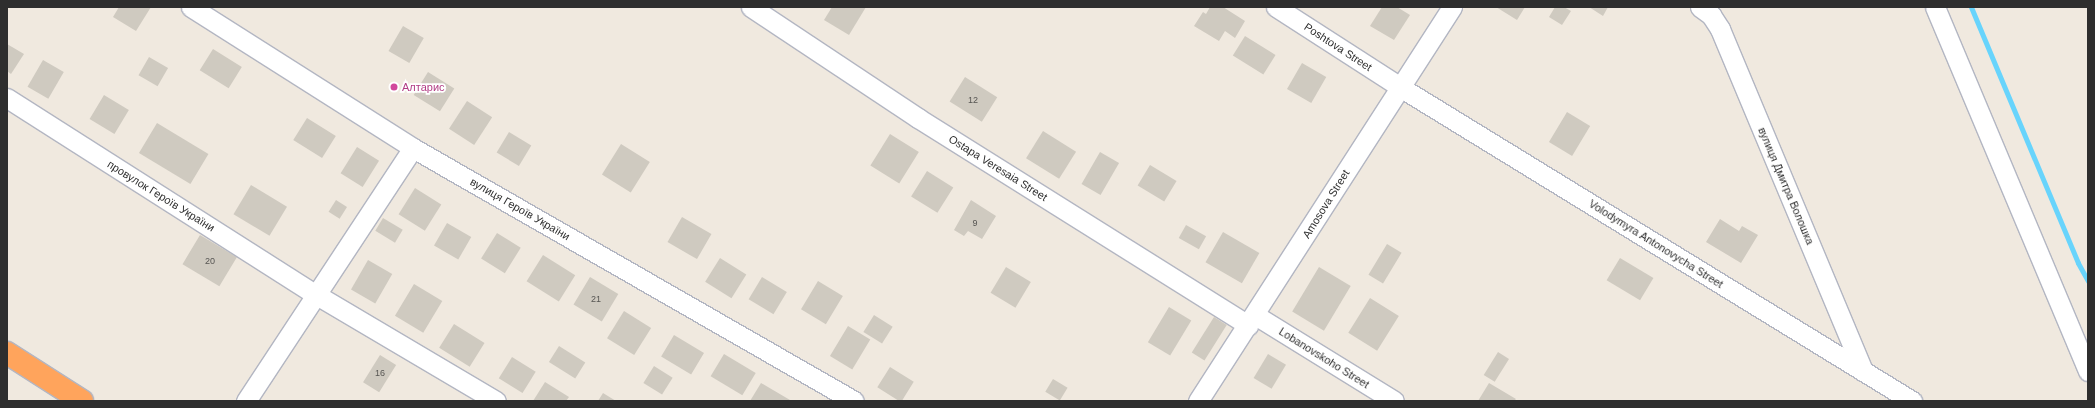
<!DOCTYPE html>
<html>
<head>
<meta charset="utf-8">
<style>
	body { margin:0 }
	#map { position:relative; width:2095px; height:408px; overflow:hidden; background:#f0e9df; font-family:Helvetica,sans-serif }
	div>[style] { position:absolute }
	.stream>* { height:5px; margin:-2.5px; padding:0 2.5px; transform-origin:2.5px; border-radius:2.5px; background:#68d4fc }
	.building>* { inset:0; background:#cfcac0; transform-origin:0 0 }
	.roads { filter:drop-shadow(1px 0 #b3b6c2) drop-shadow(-1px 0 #b3b6c2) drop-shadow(0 1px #b3b6c2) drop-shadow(0 -1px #b3b6c2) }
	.street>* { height:19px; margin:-9.5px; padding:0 9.5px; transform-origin:9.5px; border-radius:9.5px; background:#fff }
	.highway>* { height:22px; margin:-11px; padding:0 11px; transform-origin:11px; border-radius:11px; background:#ffa45c }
	.dots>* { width:11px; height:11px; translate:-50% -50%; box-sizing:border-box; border:2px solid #fff; border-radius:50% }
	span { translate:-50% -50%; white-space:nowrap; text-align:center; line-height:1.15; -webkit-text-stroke:3.5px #fff; paint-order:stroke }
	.number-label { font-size:9px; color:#565552 }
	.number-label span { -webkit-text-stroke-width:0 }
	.street-label { font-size:11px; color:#2e2e2e }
	.hotel-label { font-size:11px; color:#b23c85 }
	.left { translate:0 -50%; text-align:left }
	.frame { position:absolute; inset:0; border:8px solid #2e2e2e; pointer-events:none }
</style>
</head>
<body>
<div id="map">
	<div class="stream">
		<div style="left:1971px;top:7px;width:277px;rotate:67.3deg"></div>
		<div style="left:2078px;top:263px;width:21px;rotate:61deg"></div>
	</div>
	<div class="building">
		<div style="clip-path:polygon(119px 7px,151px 7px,136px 31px,113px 17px)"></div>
		<div style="clip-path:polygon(832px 7px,866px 7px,849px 35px,824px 20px)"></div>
		<div style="clip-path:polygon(1210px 7px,1223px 7px,1245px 21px,1235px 38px,1225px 31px,1219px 41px,1194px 26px,1203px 12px,1206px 14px)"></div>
		<div style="clip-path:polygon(1382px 7px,1397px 7px,1410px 15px,1394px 40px,1370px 26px)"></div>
		<div style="clip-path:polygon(1496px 7px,1525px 7px,1517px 20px)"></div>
		<div style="clip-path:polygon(1555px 7px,1564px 7px,1571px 11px,1562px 25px,1549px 17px)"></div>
		<div style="clip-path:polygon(1589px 7px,1608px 7px,1603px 16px)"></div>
		<div style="left:403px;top:26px;width:24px;height:29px;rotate:30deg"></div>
		<div style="left:1245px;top:36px;width:36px;height:23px;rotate:32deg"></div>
		<div style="clip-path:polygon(7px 44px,24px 54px,11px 74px,7px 71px)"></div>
		<div style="left:213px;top:49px;width:34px;height:25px;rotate:32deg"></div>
		<div style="left:149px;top:57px;width:22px;height:21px;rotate:30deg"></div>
		<div style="left:43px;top:60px;width:24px;height:31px;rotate:30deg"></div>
		<div style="left:1302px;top:63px;width:28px;height:30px;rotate:30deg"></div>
		<div style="left:428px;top:72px;width:31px;height:27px;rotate:32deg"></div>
		<div style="left:965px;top:77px;width:38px;height:29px;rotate:32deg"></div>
		<div style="left:104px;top:95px;width:29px;height:28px;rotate:31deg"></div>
		<div style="left:467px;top:101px;width:30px;height:33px;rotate:33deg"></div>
		<div style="left:1567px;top:112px;width:27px;height:35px;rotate:31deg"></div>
		<div style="left:307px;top:118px;width:34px;height:26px;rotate:32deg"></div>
		<div style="left:157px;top:123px;width:60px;height:35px;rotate:31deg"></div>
		<div style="left:1043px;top:131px;width:39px;height:32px;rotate:32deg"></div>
		<div style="left:509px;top:132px;width:26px;height:24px;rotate:31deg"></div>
		<div style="left:890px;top:134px;width:34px;height:37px;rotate:32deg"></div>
		<div style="left:621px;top:144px;width:34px;height:36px;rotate:32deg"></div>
		<div style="left:357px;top:147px;width:26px;height:31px;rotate:32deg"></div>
		<div style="left:1100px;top:152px;width:22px;height:37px;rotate:30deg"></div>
		<div style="left:1150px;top:165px;width:31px;height:24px;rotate:31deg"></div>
		<div style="left:927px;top:171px;width:31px;height:30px;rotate:32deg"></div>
		<div style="left:251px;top:185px;width:42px;height:34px;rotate:31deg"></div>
		<div style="left:415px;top:188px;width:31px;height:31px;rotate:32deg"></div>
		<div style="left:336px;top:200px;width:13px;height:14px;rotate:32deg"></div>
		<div style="clip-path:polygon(971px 200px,996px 216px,982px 239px,968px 231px,964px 236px,954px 230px)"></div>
		<div style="left:682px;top:217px;width:34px;height:29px;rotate:30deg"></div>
		<div style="left:383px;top:218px;width:23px;height:15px;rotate:31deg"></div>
		<div style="clip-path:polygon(1720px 219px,1739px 231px,1742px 226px,1758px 235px,1741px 263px,1706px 242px)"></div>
		<div style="left:447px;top:223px;width:28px;height:26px;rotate:30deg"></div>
		<div style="left:1186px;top:225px;width:23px;height:15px;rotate:29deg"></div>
		<div style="left:1223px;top:232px;width:42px;height:35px;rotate:30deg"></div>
		<div style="left:497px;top:233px;width:28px;height:30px;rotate:32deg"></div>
		<div style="left:200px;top:235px;width:43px;height:34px;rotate:31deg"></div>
		<div style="left:1387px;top:244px;width:17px;height:36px;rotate:31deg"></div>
		<div style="left:543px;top:255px;width:38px;height:31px;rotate:32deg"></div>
		<div style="left:720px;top:258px;width:31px;height:28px;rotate:32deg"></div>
		<div style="left:1620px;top:258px;width:39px;height:26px;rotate:31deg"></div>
		<div style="left:368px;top:260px;width:28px;height:34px;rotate:30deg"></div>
		<div style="left:1006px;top:267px;width:29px;height:30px;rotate:31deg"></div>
		<div style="left:1319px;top:267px;width:37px;height:52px;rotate:31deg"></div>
		<div style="left:590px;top:277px;width:33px;height:32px;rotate:31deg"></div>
		<div style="left:762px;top:277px;width:29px;height:26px;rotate:31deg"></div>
		<div style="left:818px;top:281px;width:29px;height:33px;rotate:31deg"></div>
		<div style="left:414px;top:284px;width:33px;height:37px;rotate:31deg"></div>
		<div style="left:1370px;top:298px;width:34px;height:41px;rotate:32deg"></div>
		<div style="left:1169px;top:307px;width:26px;height:41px;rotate:31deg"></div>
		<div style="left:624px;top:311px;width:32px;height:32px;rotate:32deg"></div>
		<div style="left:874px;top:315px;width:22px;height:20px;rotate:32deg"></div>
		<div style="left:1214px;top:317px;width:15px;height:42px;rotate:32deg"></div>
		<div style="left:454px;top:324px;width:36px;height:28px;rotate:32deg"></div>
		<div style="left:848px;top:326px;width:26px;height:35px;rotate:31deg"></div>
		<div style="left:674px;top:335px;width:35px;height:25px;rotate:31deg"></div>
		<div style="left:559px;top:346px;width:31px;height:19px;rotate:32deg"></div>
		<div style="left:1498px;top:352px;width:13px;height:27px;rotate:32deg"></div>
		<div style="left:724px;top:354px;width:37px;height:26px;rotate:31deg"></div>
		<div style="left:1268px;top:354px;width:21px;height:28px;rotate:31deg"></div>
		<div style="left:380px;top:355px;width:19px;height:32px;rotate:32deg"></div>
		<div style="left:512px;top:357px;width:28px;height:25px;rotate:32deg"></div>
		<div style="left:654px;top:366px;width:22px;height:20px;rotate:32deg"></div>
		<div style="left:890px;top:367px;width:28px;height:24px;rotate:32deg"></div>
		<div style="left:1053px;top:379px;width:17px;height:15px;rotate:31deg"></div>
		<div style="clip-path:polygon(545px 382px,569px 397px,566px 401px,533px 401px)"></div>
		<div style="clip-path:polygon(761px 383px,790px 400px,789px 401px,750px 401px)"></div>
		<div style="clip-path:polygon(1489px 383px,1516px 399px,1514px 401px,1478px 401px)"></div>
		<div style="clip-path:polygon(603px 393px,616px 401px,598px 401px)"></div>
	</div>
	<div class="roads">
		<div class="street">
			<div style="left:191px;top:7px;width:263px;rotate:32.4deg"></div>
			<div style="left:413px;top:148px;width:508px;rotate:29.84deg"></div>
			<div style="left:751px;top:7px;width:201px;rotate:33.6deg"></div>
			<div style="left:918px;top:118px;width:390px;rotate:32.1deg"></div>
			<div style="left:1276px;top:7px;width:148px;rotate:32.8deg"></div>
			<div style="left:1400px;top:87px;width:601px;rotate:31.52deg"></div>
			<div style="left:1700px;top:7px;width:14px;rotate:36deg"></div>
			<div style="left:1711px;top:15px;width:17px;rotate:57deg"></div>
			<div style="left:1720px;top:29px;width:371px;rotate:67.3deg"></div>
			<div style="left:1935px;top:7px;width:395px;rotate:67.2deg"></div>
			<div style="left:7px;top:98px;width:365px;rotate:32.5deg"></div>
			<div style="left:315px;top:294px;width:210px;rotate:30.6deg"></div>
			<div style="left:1255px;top:315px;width:163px;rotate:31.7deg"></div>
			<div style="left:246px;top:401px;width:303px;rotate:-56.6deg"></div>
			<div style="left:1198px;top:401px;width:469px;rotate:-57.2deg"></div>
		</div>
		<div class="highway">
			<div style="left:7px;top:353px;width:89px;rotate:32.6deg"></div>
		</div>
	</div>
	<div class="dots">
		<div style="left:394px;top:87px;background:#d1479c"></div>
	</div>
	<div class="number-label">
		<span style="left:973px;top:100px">12</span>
		<span style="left:975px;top:223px">9</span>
		<span style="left:210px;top:261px">20</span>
		<span style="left:596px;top:299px">21</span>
		<span style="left:380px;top:373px">16</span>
	</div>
	<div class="street-label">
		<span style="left:1338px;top:47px;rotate:33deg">Poshtova Street</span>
		<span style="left:998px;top:168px;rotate:32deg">Ostapa Veresaia Street</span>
		<span style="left:1786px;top:186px;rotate:67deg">вулиця Дмитра Волошка</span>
		<span style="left:161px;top:196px;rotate:32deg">провулок Героїв України</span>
		<span style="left:1326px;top:204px;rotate:-58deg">Amosova Street</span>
		<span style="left:520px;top:209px;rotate:30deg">вулиця Героїв України</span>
		<span style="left:1656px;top:244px;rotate:32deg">Volodymyra Antonovycha Street</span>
		<span style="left:1324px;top:358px;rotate:32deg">Lobanovskoho Street</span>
	</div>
	<div class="hotel-label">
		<span class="left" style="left:402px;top:87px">Алтарис</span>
	</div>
	<div class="frame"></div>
</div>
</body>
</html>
